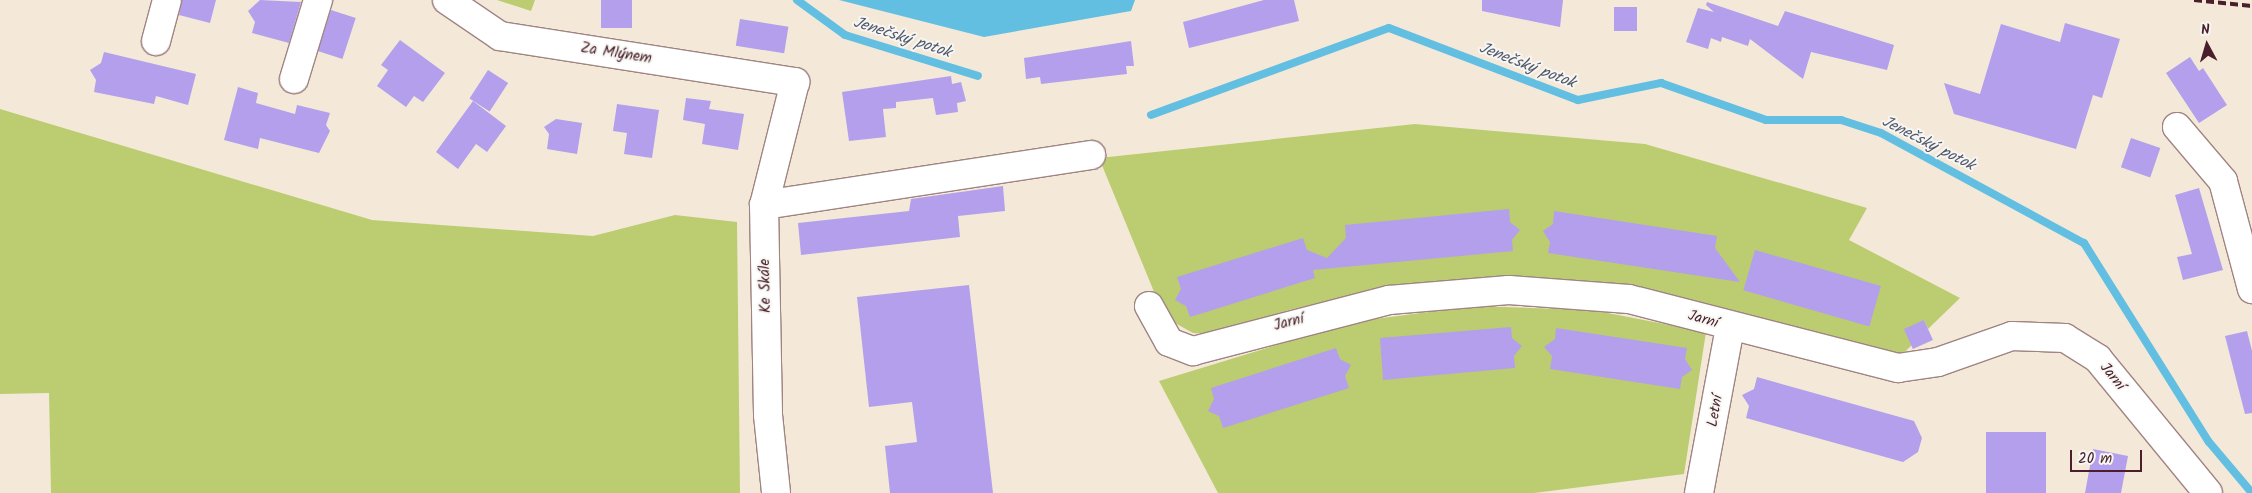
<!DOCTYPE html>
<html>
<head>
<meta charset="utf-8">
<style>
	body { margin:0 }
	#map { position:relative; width:2252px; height:493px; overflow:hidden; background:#f4e9d8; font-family:Kalam,sans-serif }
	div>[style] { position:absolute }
	.green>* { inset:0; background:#bbcd70 }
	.water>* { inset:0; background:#63bfe1 }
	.stream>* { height:8px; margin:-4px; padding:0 4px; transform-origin:4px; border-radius:4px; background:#63bfe1 }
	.building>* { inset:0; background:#b39feb; transform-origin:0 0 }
	.roads { filter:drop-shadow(1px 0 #9f8482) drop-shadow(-1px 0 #9f8482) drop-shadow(0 1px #9f8482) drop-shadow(0 -1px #9f8482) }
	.minor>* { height:28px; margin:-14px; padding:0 14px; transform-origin:14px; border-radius:14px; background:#fff }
	.rail>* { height:4px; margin-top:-2px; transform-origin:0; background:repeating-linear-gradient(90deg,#4a1f2b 0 8px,transparent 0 12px) }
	span { translate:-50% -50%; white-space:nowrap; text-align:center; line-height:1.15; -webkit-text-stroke:4px #f6f6f2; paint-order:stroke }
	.street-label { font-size:15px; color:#4a1f2b }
	.water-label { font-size:16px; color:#53576b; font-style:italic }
	.north { position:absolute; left:2182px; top:20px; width:50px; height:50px; -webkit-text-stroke:4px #f6f6f2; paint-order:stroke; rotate:354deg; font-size:14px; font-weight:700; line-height:20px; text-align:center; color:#4a1f2b }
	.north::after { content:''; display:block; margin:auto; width:18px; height:22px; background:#4a1f2b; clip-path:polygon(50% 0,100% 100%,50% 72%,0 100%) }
	.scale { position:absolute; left:2070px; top:450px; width:72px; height:22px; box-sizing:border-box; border:2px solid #4a1f2b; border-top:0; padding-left:6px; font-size:15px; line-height:18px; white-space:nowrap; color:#4a1f2b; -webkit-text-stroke:4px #f6f6f2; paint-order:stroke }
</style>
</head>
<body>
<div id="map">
	<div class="green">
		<div style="clip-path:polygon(497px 0,535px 0,531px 11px)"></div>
		<div style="clip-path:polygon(0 109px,372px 220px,593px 236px,675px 215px,737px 222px,740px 493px,51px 493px,49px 393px,0 394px)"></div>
		<div style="clip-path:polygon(1415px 124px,1645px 144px,1867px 208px,1849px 240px,1960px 298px,1928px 329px,1924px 320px,1912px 345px,1900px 356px,1673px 295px,1529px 278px,1384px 288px,1289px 310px,1212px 334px,1193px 333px,1175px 323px,1157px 299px,1099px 158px)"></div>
		<div style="clip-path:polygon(1474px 306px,1592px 310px,1706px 332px,1684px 474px,1534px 493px,1218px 493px,1159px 381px,1352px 322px)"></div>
	</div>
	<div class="water">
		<div style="clip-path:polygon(839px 0,1135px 0,1131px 11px,984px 37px)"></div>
	</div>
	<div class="stream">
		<div style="left:797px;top:0;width:59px;rotate:36.1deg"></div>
		<div style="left:845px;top:35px;width:139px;rotate:17.1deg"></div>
		<div style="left:1151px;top:115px;width:253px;rotate:-20.1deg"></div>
		<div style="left:1389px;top:28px;width:202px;rotate:20.9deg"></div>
		<div style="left:1578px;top:100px;width:85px;rotate:-11.6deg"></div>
		<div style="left:1661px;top:83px;width:111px;rotate:19.4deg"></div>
		<div style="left:1766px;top:120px;width:75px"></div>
		<div style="left:1841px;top:120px;width:42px;rotate:18deg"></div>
		<div style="left:1881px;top:133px;width:231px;rotate:28.5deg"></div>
		<div style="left:2084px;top:243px;width:235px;rotate:57.9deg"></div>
		<div style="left:2209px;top:442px;width:67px;rotate:49.9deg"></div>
	</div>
	<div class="building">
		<div style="clip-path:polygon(182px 0,216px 0,210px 23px,179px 15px)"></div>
		<div style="clip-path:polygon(260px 0,301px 2px,289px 43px,252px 33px,255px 22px,248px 11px)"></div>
		<div style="left:601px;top:0;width:31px;height:28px"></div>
		<div style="clip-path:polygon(1264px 0,1294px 0,1299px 21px,1189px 48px,1183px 22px)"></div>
		<div style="clip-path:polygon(1482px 0,1563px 0,1560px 27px,1482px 11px)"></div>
		<div style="clip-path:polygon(1707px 2px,1778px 26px,1785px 11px,1894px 45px,1887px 70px,1811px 52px,1803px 79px,1750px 39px,1748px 46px,1722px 37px,1721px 42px,1711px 38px,1708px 49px,1686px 42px,1698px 8px,1714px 12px,1706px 5px)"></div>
		<div style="left:1637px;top:7px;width:24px;height:23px;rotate:90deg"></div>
		<div style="left:331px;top:10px;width:26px;height:43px;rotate:18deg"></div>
		<div style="left:740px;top:19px;width:49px;height:27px;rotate:9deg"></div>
		<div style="clip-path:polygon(2065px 23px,2120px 39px,2102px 98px,2093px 95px,2076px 149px,1954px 114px,1944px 83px,1980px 94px,2001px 24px,2060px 42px)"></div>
		<div style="clip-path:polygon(400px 40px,445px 73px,423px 102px,414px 96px,406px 107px,377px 86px,388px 70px,381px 65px)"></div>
		<div style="clip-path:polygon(1131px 41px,1134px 66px,1126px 66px,1127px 74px,1041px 84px,1040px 77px,1026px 79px,1024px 58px)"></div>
		<div style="clip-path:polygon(104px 52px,196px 74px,188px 105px,156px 96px,154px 104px,94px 92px,96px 80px,90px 70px,101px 63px)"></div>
		<div style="clip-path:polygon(2190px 57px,2199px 71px,2203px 68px,2227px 105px,2199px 123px,2166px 73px)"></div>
		<div style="left:488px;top:70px;width:24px;height:34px;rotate:33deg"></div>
		<div style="clip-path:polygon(951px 76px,952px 84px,961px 82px,966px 101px,957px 103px,958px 112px,936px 115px,933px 98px,896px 102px,896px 108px,883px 109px,886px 137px,849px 141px,842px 92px)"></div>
		<div style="clip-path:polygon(238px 87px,258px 93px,256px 103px,295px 114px,297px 105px,330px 113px,326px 125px,330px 131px,319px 153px,260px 138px,258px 149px,224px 140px)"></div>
		<div style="clip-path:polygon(686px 98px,711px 101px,709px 109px,744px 114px,738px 150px,702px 144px,705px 124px,683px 120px)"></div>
		<div style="clip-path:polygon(473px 101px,506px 126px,487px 152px,476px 144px,458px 169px,436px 152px)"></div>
		<div style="clip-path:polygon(617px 104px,659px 110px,652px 158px,624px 154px,627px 133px,613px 131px)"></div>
		<div style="clip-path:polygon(556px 119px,582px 123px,577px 154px,547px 149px,549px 134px,544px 127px)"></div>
		<div style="left:2131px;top:138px;width:31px;height:31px;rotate:19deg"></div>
		<div style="clip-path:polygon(1003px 186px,1005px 211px,958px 216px,960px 237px,801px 255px,798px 223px,909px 211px,911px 199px)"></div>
		<div style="clip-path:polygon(2199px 188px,2223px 270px,2183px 280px,2177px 257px,2192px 254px,2175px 195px)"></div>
		<div style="clip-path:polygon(1509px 209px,1510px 222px,1520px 230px,1512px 240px,1513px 251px,1313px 270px,1315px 278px,1190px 317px,1186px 306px,1175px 300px,1181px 289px,1177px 277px,1303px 238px,1307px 250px,1327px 258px,1346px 238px,1345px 225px)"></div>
		<div style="clip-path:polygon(1554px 211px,1717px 236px,1715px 248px,1740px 282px,1548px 253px,1550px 242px,1543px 231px,1553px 224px)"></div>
		<div style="left:1755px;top:250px;width:131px;height:42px;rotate:16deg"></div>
		<div style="clip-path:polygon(969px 285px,993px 493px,890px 493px,885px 446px,917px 442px,912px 402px,869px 407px,857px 297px)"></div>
		<div style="left:1924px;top:320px;width:22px;height:22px;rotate:66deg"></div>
		<div style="clip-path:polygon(1511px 327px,1512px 338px,1522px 346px,1514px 356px,1515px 368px,1383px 380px,1380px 338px)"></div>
		<div style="clip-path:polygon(1556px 328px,1687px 348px,1685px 359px,1692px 370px,1682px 377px,1680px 389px,1550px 369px,1552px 356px,1544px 347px,1555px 339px)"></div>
		<div style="clip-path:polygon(2247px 331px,2252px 351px,2252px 413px,2245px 414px,2225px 336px)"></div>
		<div style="clip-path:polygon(1336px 348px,1340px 359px,1351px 365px,1345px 376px,1349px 388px,1223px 428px,1219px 416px,1208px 411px,1214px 399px,1211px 388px)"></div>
		<div style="clip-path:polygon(1757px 377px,1914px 421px,1922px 438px,1918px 452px,1903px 462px,1746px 418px,1749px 406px,1742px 395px,1754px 389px)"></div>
		<div style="left:1986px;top:432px;width:60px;height:61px"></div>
		<div style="clip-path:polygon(2093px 449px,2128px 456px,2121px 493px,2085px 493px)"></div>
	</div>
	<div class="roads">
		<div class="minor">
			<div style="left:447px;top:0;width:64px;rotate:34.2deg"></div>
			<div style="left:500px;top:36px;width:299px;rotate:8.9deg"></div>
			<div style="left:795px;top:82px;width:127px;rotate:104.1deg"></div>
			<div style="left:764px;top:205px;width:210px;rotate:88.9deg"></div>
			<div style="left:768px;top:415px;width:78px;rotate:84.1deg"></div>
			<div style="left:156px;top:41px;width:42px;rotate:-75deg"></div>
			<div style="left:294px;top:79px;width:83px;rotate:-73.1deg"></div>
			<div style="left:2177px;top:127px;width:71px;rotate:49.6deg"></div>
			<div style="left:2223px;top:181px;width:112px;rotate:75deg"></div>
			<div style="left:764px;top:205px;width:331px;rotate:-8.7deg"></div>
			<div style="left:1149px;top:306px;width:41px;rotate:60.9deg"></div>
			<div style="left:1169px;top:342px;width:26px;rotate:21deg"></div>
			<div style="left:1193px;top:351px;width:203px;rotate:-14.6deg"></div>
			<div style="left:1389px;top:300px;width:120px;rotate:-4.8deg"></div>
			<div style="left:1509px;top:290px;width:120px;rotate:4.3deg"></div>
			<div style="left:1629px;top:299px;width:278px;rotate:14.4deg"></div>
			<div style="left:1898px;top:368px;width:40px;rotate:-8.5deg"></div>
			<div style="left:1938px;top:362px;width:78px;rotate:-19.4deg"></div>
			<div style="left:2012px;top:336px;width:53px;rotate:2.2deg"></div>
			<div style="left:2065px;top:338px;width:39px;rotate:32deg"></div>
			<div style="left:2098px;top:359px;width:173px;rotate:50.6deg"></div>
			<div style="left:1699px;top:493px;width:168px;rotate:-79.4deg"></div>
		</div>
	</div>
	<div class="rail">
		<div style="left:2194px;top:0;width:58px;rotate:5.9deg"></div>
	</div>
	<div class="street-label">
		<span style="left:616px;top:54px;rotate:9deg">Za Mlýnem</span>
		<span style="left:766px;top:286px;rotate:-91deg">Ke Skále</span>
		<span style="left:1703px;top:320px;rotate:16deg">Jarní</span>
		<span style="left:1289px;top:323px;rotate:-14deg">Jarní</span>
		<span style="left:2112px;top:377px;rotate:51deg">Jarní</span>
		<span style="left:1716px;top:411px;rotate:-80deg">Letní</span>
	</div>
	<div class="water-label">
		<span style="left:902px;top:38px;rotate:18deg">Jenečský potok</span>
		<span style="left:1527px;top:66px;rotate:21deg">Jenečský potok</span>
		<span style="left:1928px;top:144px;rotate:27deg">Jenečský potok</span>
	</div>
	<div class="north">N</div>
	<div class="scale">20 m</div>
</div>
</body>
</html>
